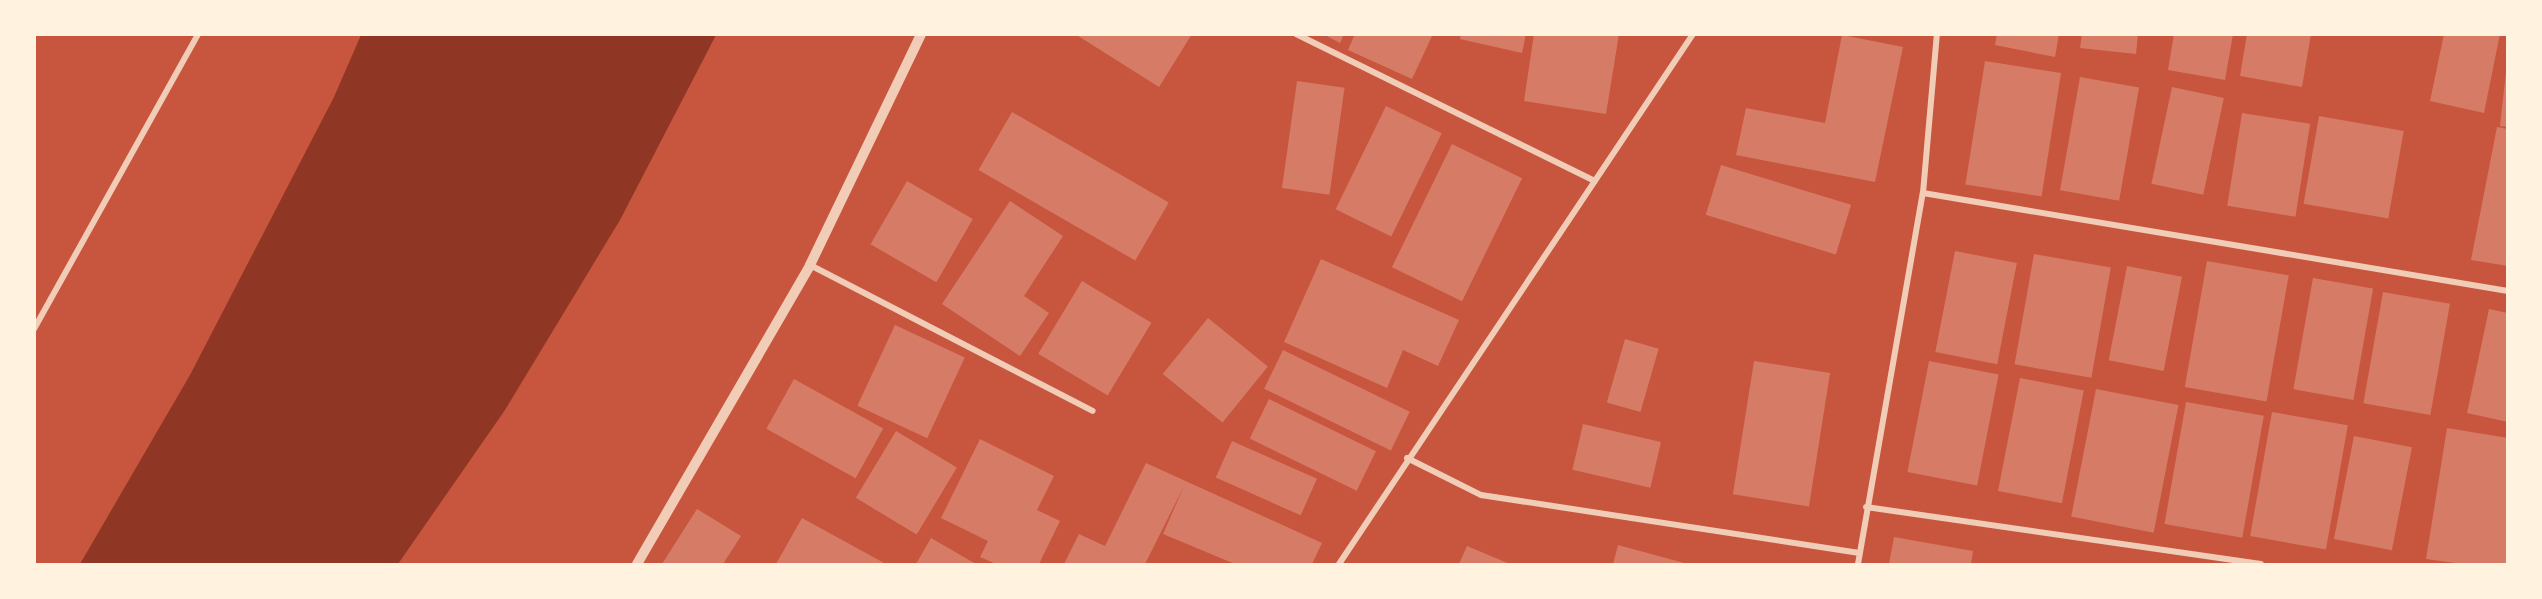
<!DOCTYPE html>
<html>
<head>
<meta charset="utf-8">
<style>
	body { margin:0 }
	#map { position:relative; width:2542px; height:599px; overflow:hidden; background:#c8553d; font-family:"Space Grotesk",sans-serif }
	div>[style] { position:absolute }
	.water>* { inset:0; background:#8f3625 }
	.building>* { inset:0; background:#d67c66; transform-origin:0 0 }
	.minor>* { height:6px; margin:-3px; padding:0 3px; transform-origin:3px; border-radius:3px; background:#f1ccb7 }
	.tertiary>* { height:10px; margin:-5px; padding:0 5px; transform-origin:5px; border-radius:5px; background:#f1ccb7 }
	span { translate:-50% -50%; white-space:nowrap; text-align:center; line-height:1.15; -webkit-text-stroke:4.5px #fff3e0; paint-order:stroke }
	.frame { position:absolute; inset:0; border:36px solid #fff3e0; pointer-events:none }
</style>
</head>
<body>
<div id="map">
	<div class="water">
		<div style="clip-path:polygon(361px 35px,716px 35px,620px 220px,505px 410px,398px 564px,80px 564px,190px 375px,334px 97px)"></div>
	</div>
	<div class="building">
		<div style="clip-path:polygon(1075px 34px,1192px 34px,1159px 87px)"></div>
		<div style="clip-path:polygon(1323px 34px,1344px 34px,1340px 43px)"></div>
		<div style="clip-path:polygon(1355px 34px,1433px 34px,1412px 79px,1348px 50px)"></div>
		<div style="clip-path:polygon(1461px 34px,1526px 34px,1522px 53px,1460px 39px)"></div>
		<div style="clip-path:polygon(1534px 34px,1619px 34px,1606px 114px,1524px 101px)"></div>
		<div style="clip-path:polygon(1997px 34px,2059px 34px,2055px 57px,1995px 45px)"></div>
		<div style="clip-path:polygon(2082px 34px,2138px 34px,2136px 54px,2080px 48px)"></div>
		<div style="clip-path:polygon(2174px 34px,2233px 34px,2225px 80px,2168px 70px)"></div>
		<div style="clip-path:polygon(2247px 34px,2311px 34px,2302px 87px,2240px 76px)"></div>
		<div style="clip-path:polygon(2444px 34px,2500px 34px,2484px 113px,2430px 101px)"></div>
		<div style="clip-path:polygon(1842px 35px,1903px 47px,1875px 182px,1736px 155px,1746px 108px,1825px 123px)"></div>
		<div style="left:1985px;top:61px;width:77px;height:125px;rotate:9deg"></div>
		<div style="clip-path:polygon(2506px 72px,2508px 72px,2508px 127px,2500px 126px)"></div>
		<div style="left:2080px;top:77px;width:60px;height:115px;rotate:10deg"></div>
		<div style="left:1297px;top:81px;width:48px;height:108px;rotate:8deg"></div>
		<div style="left:2172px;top:87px;width:53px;height:99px;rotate:12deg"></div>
		<div style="left:1386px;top:106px;width:62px;height:115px;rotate:26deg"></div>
		<div style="left:1012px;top:112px;width:181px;height:67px;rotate:30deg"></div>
		<div style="left:2242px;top:113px;width:69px;height:94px;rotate:9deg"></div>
		<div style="left:2319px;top:116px;width:86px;height:89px;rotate:10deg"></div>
		<div style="clip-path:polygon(2497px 127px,2508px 129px,2508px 266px,2471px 260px)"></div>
		<div style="left:1452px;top:144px;width:78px;height:137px;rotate:26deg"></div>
		<div style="left:1721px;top:165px;width:136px;height:52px;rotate:17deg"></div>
		<div style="left:907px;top:181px;width:76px;height:73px;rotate:30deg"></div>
		<div style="clip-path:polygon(1010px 201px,1063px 236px,1024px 296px,1049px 313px,1020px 356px,942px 304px)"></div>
		<div style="left:1955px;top:251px;width:63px;height:103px;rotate:11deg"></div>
		<div style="left:2034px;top:254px;width:78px;height:112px;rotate:10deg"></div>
		<div style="clip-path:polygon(1321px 259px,1459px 320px,1438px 366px,1403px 350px,1387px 388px,1284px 342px)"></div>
		<div style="left:2207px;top:261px;width:83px;height:128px;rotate:10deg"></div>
		<div style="left:2127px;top:266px;width:56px;height:96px;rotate:11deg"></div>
		<div style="left:2313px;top:278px;width:61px;height:113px;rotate:10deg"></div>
		<div style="left:1082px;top:281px;width:81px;height:85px;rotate:31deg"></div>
		<div style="left:2383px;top:292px;width:68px;height:113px;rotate:10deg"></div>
		<div style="clip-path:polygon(2489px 309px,2508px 313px,2508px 422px,2467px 413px)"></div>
		<div style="left:1208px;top:318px;width:77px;height:72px;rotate:39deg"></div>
		<div style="left:895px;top:325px;width:77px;height:89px;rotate:25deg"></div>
		<div style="left:1625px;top:339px;width:35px;height:66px;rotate:16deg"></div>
		<div style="left:1283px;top:350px;width:141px;height:43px;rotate:26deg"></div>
		<div style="left:1754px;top:361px;width:77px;height:135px;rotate:9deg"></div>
		<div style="left:1929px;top:361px;width:71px;height:113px;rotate:11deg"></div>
		<div style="left:2020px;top:378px;width:65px;height:115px;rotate:11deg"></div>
		<div style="left:794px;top:379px;width:102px;height:57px;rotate:29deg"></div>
		<div style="left:2096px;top:389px;width:84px;height:130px;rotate:11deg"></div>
		<div style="left:1269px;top:399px;width:119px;height:44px;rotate:26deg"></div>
		<div style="left:2186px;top:402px;width:79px;height:124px;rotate:10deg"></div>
		<div style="left:2272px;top:412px;width:77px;height:126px;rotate:10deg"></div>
		<div style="left:1583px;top:424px;width:80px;height:47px;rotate:13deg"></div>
		<div style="clip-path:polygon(2447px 428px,2508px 438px,2508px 564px,2463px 564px,2426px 559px)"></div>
		<div style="left:896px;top:431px;width:71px;height:78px;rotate:31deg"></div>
		<div style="left:2354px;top:436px;width:59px;height:105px;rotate:11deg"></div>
		<div style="clip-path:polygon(980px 439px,1054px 476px,1037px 510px,1060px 521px,1039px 564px,996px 564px,980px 557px,988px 541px,941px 518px)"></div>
		<div style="left:1232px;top:441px;width:93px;height:40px;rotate:24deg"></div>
		<div style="clip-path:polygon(1146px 463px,1322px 543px,1312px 564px,1235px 564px,1163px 534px,1184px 486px,1145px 564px,1064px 564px,1079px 534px,1105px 546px)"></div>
		<div style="clip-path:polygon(697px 509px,741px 536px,723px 564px,662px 564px)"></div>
		<div style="clip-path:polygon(802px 518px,886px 564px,776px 564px)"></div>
		<div style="clip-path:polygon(1894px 537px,1973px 551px,1971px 564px,1889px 564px)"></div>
		<div style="clip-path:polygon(931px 538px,976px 564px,916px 564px)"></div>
		<div style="clip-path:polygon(1618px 545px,1688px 564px,1613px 564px)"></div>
		<div style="clip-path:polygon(1467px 546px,1510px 564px,1459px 564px)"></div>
	</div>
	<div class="minor">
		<div style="left:1296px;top:34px;width:333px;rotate:26.2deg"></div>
		<div style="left:1923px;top:193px;width:593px;rotate:9.51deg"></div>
		<div style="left:810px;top:265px;width:318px;rotate:27.3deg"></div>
		<div style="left:34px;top:329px;width:338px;rotate:-60.9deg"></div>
		<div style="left:1407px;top:458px;width:83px;rotate:26.6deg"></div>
		<div style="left:1481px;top:495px;width:383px;rotate:8.7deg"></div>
		<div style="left:1866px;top:507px;width:399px;rotate:8.2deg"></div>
		<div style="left:1339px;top:564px;width:637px;rotate:-56.26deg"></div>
		<div style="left:1858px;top:564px;width:377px;rotate:-80.1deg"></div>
		<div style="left:1923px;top:193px;width:160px;rotate:-85deg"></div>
	</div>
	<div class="tertiary">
		<div style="left:637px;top:564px;width:345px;rotate:-59.9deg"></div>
		<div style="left:810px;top:265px;width:256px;rotate:-64.3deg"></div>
	</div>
	<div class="frame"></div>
</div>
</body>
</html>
